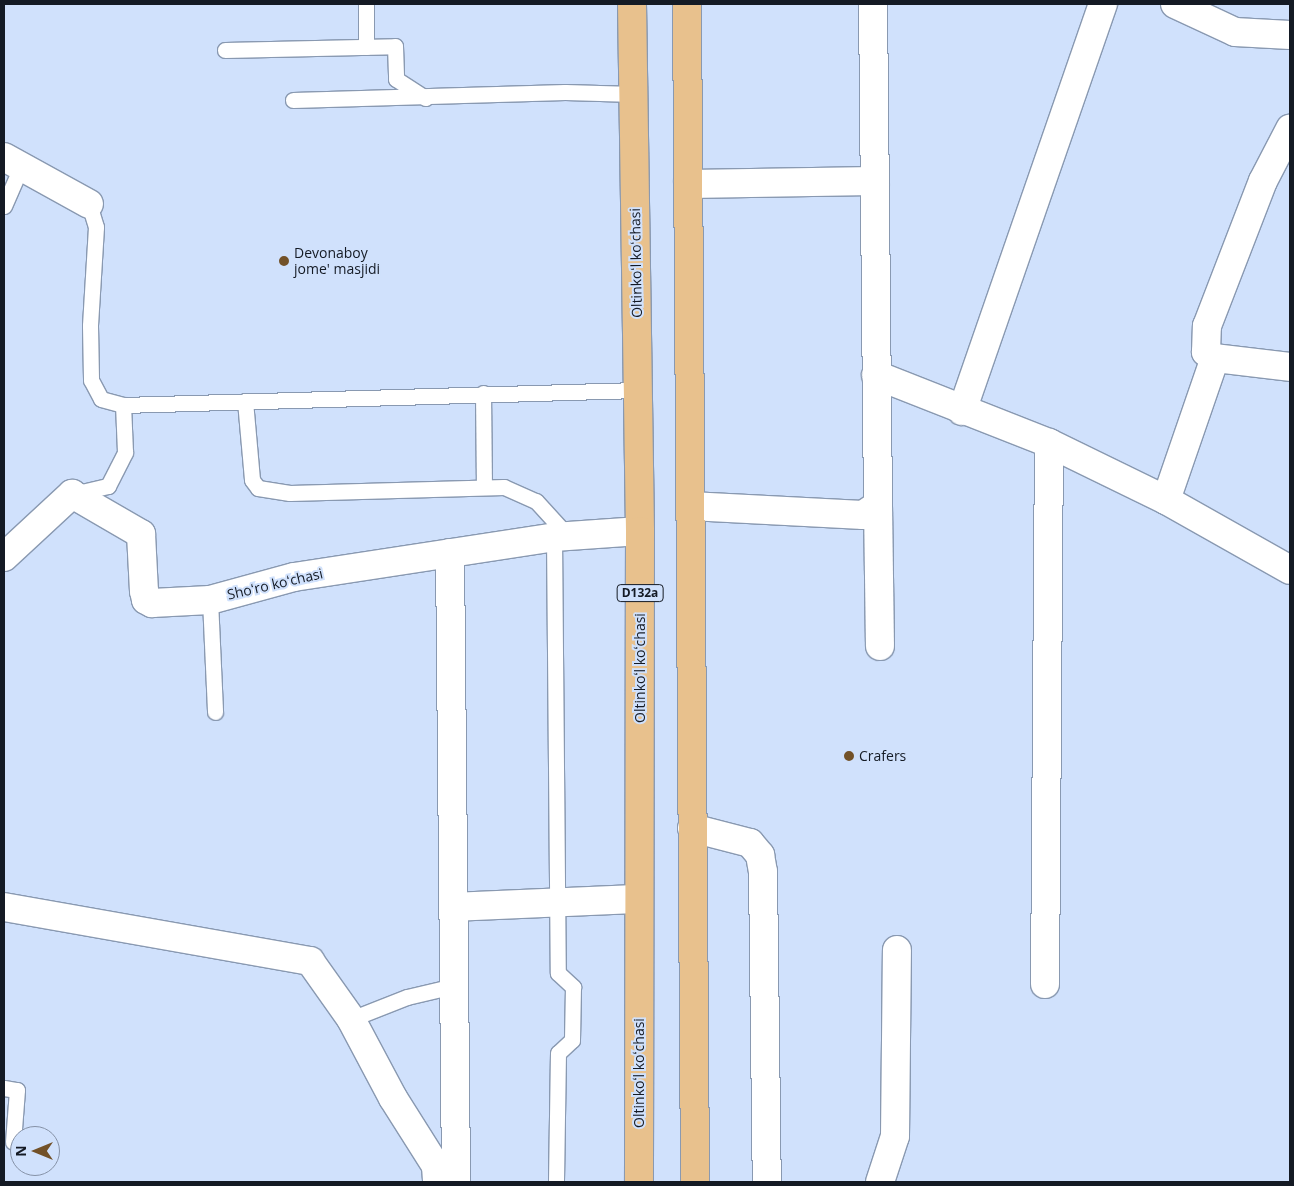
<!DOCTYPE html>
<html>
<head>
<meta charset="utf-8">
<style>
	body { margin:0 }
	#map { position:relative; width:1294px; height:1186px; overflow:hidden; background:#d0e1fc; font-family:"Open Sans",sans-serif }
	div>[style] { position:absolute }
	.roads { filter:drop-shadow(1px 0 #8999b1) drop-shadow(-1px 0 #8999b1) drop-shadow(0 1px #8999b1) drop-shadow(0 -1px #8999b1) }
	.lane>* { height:15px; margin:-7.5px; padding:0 7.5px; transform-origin:7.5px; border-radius:7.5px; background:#fff }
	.street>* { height:28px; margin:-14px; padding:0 14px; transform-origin:14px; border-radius:14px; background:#fff }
	.primary>* { height:28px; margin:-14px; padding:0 14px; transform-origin:14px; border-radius:14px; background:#e8c18d }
	.dots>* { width:14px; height:14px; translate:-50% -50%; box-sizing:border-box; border:2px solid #d0e1fc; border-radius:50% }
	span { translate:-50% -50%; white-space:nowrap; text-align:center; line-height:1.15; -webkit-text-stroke:4px #d0e1fc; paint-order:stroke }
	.shield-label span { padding:1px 4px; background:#d0e1fc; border:1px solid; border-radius:4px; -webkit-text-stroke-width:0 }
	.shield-label { font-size:12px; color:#141a24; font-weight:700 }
	.poi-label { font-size:14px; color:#141a24 }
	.left { translate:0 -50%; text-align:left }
	.street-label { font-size:14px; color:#141a24 }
	.frame { position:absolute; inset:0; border:5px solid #141a24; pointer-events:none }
	.north { position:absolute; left:10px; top:1126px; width:50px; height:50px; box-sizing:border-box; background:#d0e1fc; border:1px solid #8591a6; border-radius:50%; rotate:270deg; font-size:14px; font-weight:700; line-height:20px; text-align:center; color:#141a24 }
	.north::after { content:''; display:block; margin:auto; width:18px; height:22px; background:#725128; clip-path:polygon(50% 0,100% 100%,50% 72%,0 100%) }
</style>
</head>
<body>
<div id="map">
	<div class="roads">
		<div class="lane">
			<div style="left:366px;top:4px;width:43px;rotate:90deg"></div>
			<div style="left:225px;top:50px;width:170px;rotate:-1.3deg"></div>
			<div style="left:395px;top:46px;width:33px;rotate:88deg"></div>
			<div style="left:396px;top:79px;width:35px;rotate:33deg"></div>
			<div style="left:293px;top:100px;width:272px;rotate:-1.7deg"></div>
			<div style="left:565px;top:92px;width:69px;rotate:1.7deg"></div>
			<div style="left:89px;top:204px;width:24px;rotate:73deg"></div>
			<div style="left:96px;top:227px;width:99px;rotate:93.5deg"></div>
			<div style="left:90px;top:326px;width:54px;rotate:88.9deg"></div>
			<div style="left:91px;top:380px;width:21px;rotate:62deg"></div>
			<div style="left:101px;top:399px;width:23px;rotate:15deg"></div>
			<div style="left:123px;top:405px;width:515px;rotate:-1.67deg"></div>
			<div style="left:4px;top:206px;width:43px;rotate:-66.4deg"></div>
			<div style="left:483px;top:393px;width:94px;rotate:89.4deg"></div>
			<div style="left:245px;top:401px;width:79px;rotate:84.9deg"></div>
			<div style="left:252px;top:480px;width:10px;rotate:53deg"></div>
			<div style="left:258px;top:488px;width:32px;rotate:9deg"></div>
			<div style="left:290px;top:493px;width:214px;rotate:-1.6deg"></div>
			<div style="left:504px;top:487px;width:35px;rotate:24deg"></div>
			<div style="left:536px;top:501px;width:47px;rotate:47.6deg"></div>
			<div style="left:73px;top:494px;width:36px;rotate:-13deg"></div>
			<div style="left:108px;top:486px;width:38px;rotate:-63deg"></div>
			<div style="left:125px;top:452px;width:47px;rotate:-92.4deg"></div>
			<div style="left:554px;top:537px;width:436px;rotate:89.5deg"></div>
			<div style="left:558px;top:973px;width:21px;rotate:43deg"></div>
			<div style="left:573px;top:987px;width:53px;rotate:91.1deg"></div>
			<div style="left:572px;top:1040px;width:19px;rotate:137deg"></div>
			<div style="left:558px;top:1053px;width:129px;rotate:90.9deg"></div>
			<div style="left:210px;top:600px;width:112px;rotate:87.4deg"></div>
			<div style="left:351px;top:1019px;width:60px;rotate:-21.4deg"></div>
			<div style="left:407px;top:997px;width:48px;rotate:-13.2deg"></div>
			<div style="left:4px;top:1088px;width:13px;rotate:9deg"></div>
			<div style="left:17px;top:1090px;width:52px;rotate:94.4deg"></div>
		</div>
		<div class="street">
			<div style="left:1175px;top:4px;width:66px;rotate:25deg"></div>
			<div style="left:1235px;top:32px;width:55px;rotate:3.1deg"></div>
			<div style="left:4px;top:157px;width:97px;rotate:28.9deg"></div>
			<div style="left:688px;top:184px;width:187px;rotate:-0.9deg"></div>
			<div style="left:1215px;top:358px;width:76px;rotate:6.8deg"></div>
			<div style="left:876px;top:375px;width:186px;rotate:21.5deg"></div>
			<div style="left:1049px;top:443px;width:130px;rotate:26deg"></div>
			<div style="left:1166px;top:500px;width:142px;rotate:29.4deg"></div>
			<div style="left:962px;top:411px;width:431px;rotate:-70.9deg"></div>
			<div style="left:1166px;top:500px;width:150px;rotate:-71deg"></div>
			<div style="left:1215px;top:358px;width:11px;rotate:-146deg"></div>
			<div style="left:1206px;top:352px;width:26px;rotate:-88deg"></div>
			<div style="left:1207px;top:326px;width:155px;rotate:-68.9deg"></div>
			<div style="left:1263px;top:181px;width:59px;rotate:-62.6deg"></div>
			<div style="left:878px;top:505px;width:141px;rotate:89.2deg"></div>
			<div style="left:690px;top:506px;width:173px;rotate:3deg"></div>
			<div style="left:863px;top:515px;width:18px;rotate:-34deg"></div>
			<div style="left:878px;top:505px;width:501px;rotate:-90.57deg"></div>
			<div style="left:450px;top:553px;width:629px;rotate:89.45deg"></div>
			<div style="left:4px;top:557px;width:93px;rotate:-42.8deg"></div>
			<div style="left:72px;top:494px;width:80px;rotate:30.1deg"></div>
			<div style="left:141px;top:534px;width:57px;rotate:87deg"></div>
			<div style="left:144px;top:591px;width:9px;rotate:77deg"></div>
			<div style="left:146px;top:600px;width:7px;rotate:27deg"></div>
			<div style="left:152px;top:603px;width:58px;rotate:-3deg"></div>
			<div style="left:210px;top:600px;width:87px;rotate:-15.3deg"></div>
			<div style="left:294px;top:577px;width:263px;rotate:-8.7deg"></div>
			<div style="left:554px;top:537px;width:86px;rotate:-4deg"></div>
			<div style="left:692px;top:828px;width:60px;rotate:14.5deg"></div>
			<div style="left:750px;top:843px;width:16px;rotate:50deg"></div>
			<div style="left:760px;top:855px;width:17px;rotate:80deg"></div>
			<div style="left:763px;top:872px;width:310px;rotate:89.3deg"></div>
			<div style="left:4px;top:907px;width:311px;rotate:10deg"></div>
			<div style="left:310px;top:961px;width:71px;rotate:54.7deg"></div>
			<div style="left:351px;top:1019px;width:89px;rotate:62deg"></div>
			<div style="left:393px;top:1098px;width:80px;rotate:57.7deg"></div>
			<div style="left:436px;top:1166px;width:16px;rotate:86deg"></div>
			<div style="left:454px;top:907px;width:185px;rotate:-2.5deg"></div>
			<div style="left:1045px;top:984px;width:541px;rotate:-89.58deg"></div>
			<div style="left:880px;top:1182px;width:48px;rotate:-71.9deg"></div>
			<div style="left:895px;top:1136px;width:186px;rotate:-89.4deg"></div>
		</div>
		<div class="primary">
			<div style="left:632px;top:4px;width:527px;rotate:89.13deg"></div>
			<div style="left:640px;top:531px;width:651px;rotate:90.09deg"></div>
			<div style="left:687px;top:4px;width:1178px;rotate:89.61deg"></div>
		</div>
	</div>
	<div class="dots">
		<div style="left:284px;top:261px;background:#725128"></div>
		<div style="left:849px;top:756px;background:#725128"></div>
	</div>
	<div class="shield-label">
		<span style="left:640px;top:593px">D132a</span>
	</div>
	<div class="poi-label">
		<span class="left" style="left:294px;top:261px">Devonaboy<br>jome' masjidi</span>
		<span class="left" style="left:859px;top:756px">Crafers</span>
	</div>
	<div class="street-label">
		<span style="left:636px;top:263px;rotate:-91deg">Oltinkoʻl koʻchasi</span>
		<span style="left:275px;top:584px;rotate:-13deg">Shoʻro koʻchasi</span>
		<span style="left:640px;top:668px;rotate:-90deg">Oltinkoʻl koʻchasi</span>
		<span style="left:639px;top:1073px;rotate:-90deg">Oltinkoʻl koʻchasi</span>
	</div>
	<div class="frame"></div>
	<div class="north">N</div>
</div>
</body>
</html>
